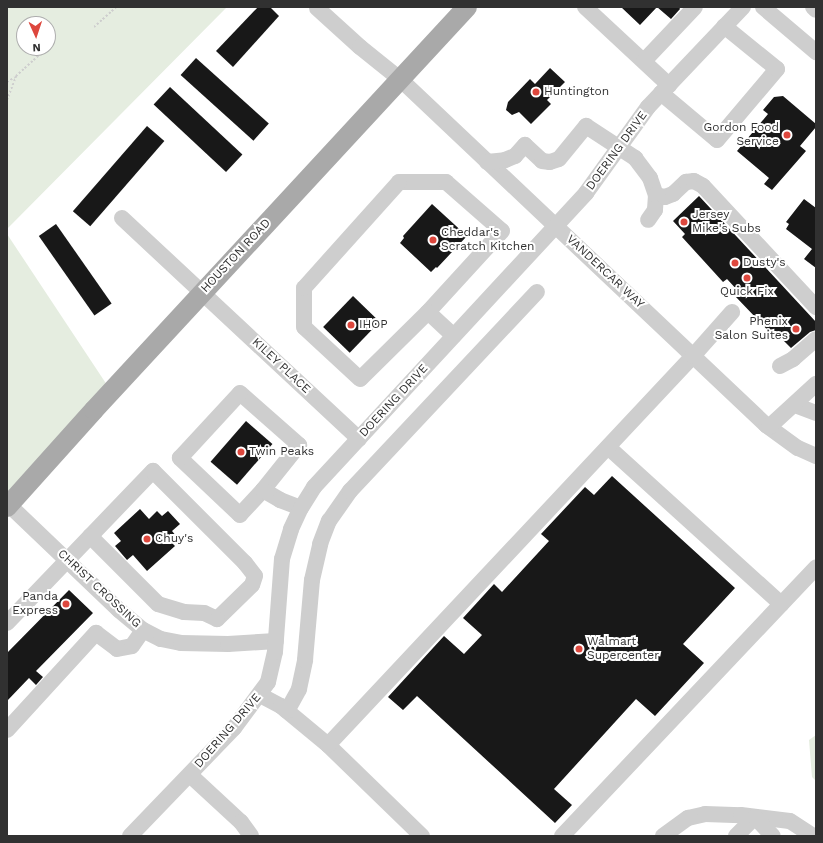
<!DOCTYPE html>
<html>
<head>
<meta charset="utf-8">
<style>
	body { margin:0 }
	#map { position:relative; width:823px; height:843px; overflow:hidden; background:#fff; font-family:"Work Sans",sans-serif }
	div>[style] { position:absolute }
	.green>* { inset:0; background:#e5ede0 }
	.building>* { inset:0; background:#181818; transform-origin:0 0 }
	.path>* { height:2px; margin-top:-1px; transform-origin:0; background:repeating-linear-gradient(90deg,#cecece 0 2px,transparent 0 4px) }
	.minor>* { height:16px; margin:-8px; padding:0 8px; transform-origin:8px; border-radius:8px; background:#cecece }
	.major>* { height:20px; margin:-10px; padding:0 10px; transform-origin:10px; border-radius:10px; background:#a9a9a9 }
	.dots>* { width:11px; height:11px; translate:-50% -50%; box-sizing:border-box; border:2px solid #fff; border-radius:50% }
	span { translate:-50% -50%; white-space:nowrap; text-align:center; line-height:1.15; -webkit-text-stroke:4px #fff; paint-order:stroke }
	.poi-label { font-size:12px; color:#313131 }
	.left { translate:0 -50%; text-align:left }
	.right { translate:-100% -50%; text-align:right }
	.street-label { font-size:12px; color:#313131 }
	.frame { position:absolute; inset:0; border:8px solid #313131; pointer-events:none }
	.north { position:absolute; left:16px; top:16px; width:40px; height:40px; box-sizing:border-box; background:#fff; border:1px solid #adadad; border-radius:50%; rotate:177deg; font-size:11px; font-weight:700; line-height:16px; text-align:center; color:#313131 }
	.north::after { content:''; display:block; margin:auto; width:14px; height:18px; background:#dd473d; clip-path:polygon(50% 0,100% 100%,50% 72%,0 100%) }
</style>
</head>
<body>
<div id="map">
	<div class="green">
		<div style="clip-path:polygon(evenodd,7px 7px,227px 7px,7px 229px,7px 7px,24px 24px,48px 24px,48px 48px,24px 48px,24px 24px)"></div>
		<div style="clip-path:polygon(7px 234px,111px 391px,7px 507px)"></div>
		<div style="clip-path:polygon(816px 735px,816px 781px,812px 777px,809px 740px)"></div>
	</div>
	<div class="building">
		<div style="clip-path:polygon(258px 7px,270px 7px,279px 16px,233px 67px,216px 51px)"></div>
		<div style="clip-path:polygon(621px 7px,679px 7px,680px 9px,671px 19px,657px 7px,640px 25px)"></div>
		<div style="left:196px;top:58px;width:98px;height:23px;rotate:42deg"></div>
		<div style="clip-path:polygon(550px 68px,565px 82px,547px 100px,551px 104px,531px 124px,519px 112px,512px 115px,506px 110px,508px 102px,530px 79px,535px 84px)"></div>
		<div style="left:170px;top:87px;width:99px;height:24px;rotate:43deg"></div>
		<div style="clip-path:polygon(783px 96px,816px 124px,816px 127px,800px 146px,806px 151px,772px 190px,764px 184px,769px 178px,737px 151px,768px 114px,763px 110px,774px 97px)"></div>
		<div style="left:147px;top:126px;width:23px;height:113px;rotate:41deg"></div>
		<div style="clip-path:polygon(699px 196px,816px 322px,816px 330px,810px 332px,791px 348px,781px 338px,778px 341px,735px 296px,739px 292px,727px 279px,723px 282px,682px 237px,685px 234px,673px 221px)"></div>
		<div style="clip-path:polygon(804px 199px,816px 208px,816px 268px,804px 259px,812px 249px,786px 229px,789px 224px,786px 222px)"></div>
		<div style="clip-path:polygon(432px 204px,467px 236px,437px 268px,436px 267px,431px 272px,400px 243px,404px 238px,403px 236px)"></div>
		<div style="left:56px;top:224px;width:97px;height:21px;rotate:55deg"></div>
		<div style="left:353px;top:296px;width:37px;height:43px;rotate:44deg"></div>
		<div style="left:246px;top:421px;width:35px;height:54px;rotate:41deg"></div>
		<div style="clip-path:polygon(612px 476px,735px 588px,683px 644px,704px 663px,655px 716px,636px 699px,554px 789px,572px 805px,555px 823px,417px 696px,403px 710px,388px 697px,444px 636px,464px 654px,482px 635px,463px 618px,494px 584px,502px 592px,549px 541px,541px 534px,585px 487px,594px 495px)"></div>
		<div style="clip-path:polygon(140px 509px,149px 519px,157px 511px,162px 516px,168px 511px,180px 524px,172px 531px,177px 537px,171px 542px,175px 546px,147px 571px,133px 555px,127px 560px,115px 546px,121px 541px,114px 533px)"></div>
		<div style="clip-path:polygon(69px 590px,93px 613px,36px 671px,43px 677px,36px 685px,29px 678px,7px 701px,7px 653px)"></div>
	</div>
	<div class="path">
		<div style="left:94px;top:27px;width:30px;rotate:-42deg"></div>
		<div style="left:48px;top:47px;width:6px;rotate:-39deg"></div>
		<div style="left:7px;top:82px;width:9px;rotate:-32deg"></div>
		<div style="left:7px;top:100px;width:26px;rotate:-69deg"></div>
		<div style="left:16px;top:76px;width:42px;rotate:-42.1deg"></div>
	</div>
	<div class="minor">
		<div style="left:585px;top:7px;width:115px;rotate:42.9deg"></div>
		<div style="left:763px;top:7px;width:70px;rotate:40.3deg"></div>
		<div style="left:813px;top:7px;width:4px;rotate:45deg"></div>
		<div style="left:317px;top:8px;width:58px;rotate:42.2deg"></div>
		<div style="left:360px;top:47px;width:51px;rotate:38.7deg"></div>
		<div style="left:400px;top:79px;width:504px;rotate:43.39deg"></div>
		<div style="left:766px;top:425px;width:39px;rotate:36deg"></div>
		<div style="left:798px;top:448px;width:20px;rotate:24deg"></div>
		<div style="left:644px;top:61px;width:74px;rotate:-46.6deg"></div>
		<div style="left:661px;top:93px;width:73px;rotate:40deg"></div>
		<div style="left:717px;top:140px;width:93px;rotate:-49.8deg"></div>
		<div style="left:777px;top:69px;width:68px;rotate:-140.9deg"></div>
		<div style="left:487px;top:162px;width:18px;rotate:-6deg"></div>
		<div style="left:505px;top:160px;width:11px;rotate:-22deg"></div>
		<div style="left:515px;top:156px;width:15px;rotate:-48deg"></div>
		<div style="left:525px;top:145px;width:23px;rotate:43deg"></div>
		<div style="left:542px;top:161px;width:8px;rotate:7deg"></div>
		<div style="left:550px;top:162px;width:9px;rotate:-18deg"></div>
		<div style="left:559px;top:159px;width:43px;rotate:-50.7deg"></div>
		<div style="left:586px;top:126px;width:59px;rotate:33.1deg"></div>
		<div style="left:635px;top:158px;width:25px;rotate:53deg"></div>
		<div style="left:650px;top:178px;width:18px;rotate:71deg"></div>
		<div style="left:656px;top:195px;width:15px;rotate:94deg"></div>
		<div style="left:655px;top:210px;width:12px;rotate:125deg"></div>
		<div style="left:399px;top:182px;width:47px"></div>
		<div style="left:446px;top:182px;width:74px;rotate:41.2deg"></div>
		<div style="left:502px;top:231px;width:110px;rotate:132.4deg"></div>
		<div style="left:428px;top:312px;width:95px;rotate:135.4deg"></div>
		<div style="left:360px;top:379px;width:76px;rotate:-137.1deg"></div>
		<div style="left:304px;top:327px;width:39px;rotate:-90deg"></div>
		<div style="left:304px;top:288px;width:142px;rotate:-48.1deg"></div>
		<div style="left:656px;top:195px;width:9px;rotate:13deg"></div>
		<div style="left:665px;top:197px;width:9px;rotate:-21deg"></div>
		<div style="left:673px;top:194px;width:18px;rotate:-43deg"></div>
		<div style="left:686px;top:182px;width:8px;rotate:-7deg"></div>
		<div style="left:694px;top:181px;width:10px;rotate:29deg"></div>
		<div style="left:703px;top:186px;width:166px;rotate:47deg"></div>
		<div style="left:122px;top:218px;width:324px;rotate:43deg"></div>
		<div style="left:428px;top:312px;width:35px;rotate:43deg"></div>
		<div style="left:780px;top:366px;width:15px;rotate:-28deg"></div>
		<div style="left:793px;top:359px;width:30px;rotate:-41deg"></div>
		<div style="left:240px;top:393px;width:79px;rotate:41.4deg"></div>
		<div style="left:299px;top:445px;width:58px;rotate:128.7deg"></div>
		<div style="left:263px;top:490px;width:34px;rotate:133deg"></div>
		<div style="left:240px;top:515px;width:83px;rotate:-136.5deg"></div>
		<div style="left:180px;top:458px;width:88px;rotate:-47.3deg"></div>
		<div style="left:795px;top:405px;width:22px;rotate:21deg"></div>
		<div style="left:769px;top:427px;width:64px;rotate:-42.5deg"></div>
		<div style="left:608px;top:447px;width:234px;rotate:42.2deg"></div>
		<div style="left:263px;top:490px;width:20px;rotate:30deg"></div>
		<div style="left:280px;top:500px;width:22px;rotate:21deg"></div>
		<div style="left:9px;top:505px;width:152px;rotate:43.7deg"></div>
		<div style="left:119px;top:610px;width:31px;rotate:40deg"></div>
		<div style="left:143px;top:630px;width:20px;rotate:27deg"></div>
		<div style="left:161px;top:639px;width:20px;rotate:11deg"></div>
		<div style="left:181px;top:643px;width:47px;rotate:1.2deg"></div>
		<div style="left:228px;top:644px;width:48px;rotate:-3.6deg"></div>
		<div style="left:7px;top:623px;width:211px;rotate:-46.2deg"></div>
		<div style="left:153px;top:471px;width:130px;rotate:45deg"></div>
		<div style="left:245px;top:563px;width:16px;rotate:52deg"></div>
		<div style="left:255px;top:576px;width:9px;rotate:108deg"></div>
		<div style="left:252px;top:585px;width:49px;rotate:135.8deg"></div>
		<div style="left:217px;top:619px;width:14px;rotate:-155deg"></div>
		<div style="left:204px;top:613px;width:20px;rotate:-177deg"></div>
		<div style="left:184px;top:612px;width:27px;rotate:-163deg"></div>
		<div style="left:158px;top:604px;width:96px;rotate:-135deg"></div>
		<div style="left:260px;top:695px;width:24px;rotate:28deg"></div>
		<div style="left:281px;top:706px;width:61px;rotate:39.7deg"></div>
		<div style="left:328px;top:745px;width:131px;rotate:44.1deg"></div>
		<div style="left:287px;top:711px;width:25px;rotate:-61deg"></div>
		<div style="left:299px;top:689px;width:30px;rotate:-78deg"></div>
		<div style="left:305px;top:660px;width:80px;rotate:-85deg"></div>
		<div style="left:312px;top:580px;width:37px;rotate:-77deg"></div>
		<div style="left:320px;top:544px;width:25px;rotate:-69deg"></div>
		<div style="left:329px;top:521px;width:37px;rotate:-55deg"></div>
		<div style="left:350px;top:491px;width:273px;rotate:-46.8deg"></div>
		<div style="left:7px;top:730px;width:132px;rotate:-47.5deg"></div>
		<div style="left:96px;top:633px;width:26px;rotate:37deg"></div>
		<div style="left:117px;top:649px;width:15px;rotate:-11deg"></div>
		<div style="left:132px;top:646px;width:19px;rotate:-55deg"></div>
		<div style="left:328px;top:745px;width:533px;rotate:-46.82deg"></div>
		<div style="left:693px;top:356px;width:59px;rotate:-48.4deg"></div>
		<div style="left:190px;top:775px;width:69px;rotate:42.7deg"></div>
		<div style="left:241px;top:822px;width:17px;rotate:54deg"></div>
		<div style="left:130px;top:836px;width:150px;rotate:-46.1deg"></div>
		<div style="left:234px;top:728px;width:57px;rotate:-53.5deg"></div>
		<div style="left:268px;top:682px;width:31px;rotate:-77deg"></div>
		<div style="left:275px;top:652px;width:93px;rotate:-85.7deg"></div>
		<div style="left:282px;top:559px;width:31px;rotate:-73deg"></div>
		<div style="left:291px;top:529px;width:23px;rotate:-65deg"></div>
		<div style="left:301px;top:508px;width:25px;rotate:-58deg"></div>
		<div style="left:314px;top:487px;width:401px;rotate:-47.2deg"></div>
		<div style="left:586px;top:193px;width:106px;rotate:-54.2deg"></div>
		<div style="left:648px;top:107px;width:138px;rotate:-46.5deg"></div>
		<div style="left:562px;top:836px;width:370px;rotate:-46.6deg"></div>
		<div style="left:663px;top:836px;width:31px;rotate:-36deg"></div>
		<div style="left:688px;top:818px;width:17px;rotate:-13deg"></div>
		<div style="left:705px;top:814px;width:36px;rotate:2deg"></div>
		<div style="left:741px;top:815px;width:49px;rotate:7deg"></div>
		<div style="left:790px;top:821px;width:27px;rotate:33deg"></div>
		<div style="left:736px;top:836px;width:27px;rotate:-45deg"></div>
		<div style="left:755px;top:817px;width:26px;rotate:47deg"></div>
	</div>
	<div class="major">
		<div style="left:7px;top:507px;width:130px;rotate:-48.1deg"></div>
		<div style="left:94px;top:410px;width:549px;rotate:-47.21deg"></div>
	</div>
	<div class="dots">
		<div style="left:536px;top:92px;background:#dd473d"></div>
		<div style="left:787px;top:135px;background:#dd473d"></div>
		<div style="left:684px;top:222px;background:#dd473d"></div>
		<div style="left:433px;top:240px;background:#dd473d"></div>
		<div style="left:735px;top:263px;background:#dd473d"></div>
		<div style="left:747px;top:278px;background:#dd473d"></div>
		<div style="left:351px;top:325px;background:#dd473d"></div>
		<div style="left:796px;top:329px;background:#dd473d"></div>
		<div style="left:241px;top:452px;background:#dd473d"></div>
		<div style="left:147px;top:539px;background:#dd473d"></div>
		<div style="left:66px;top:604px;background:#dd473d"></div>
		<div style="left:579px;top:649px;background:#dd473d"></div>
	</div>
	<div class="poi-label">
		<span class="left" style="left:544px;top:92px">Huntington</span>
		<span class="right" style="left:779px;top:135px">Gordon Food<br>Service</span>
		<span class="left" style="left:692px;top:222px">Jersey<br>Mike's Subs</span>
		<span class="left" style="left:441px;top:240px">Cheddar's<br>Scratch Kitchen</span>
		<span class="left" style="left:743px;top:263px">Dusty's</span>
		<span style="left:747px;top:292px">Quick Fix</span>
		<span class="right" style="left:788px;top:329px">Phenix<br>Salon Suites</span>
		<span class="left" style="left:359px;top:325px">IHOP</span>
		<span class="left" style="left:249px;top:452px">Twin Peaks</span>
		<span class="left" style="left:155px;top:539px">Chuy's</span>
		<span class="right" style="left:58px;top:604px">Panda<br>Express</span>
		<span class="left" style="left:587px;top:649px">Walmart<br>Supercenter</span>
	</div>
	<div class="street-label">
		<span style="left:617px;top:151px;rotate:-54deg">DOERING DRIVE</span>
		<span style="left:236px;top:256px;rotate:-47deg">HOUSTON ROAD</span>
		<span style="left:605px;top:272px;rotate:43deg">VANDERCAR WAY</span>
		<span style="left:281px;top:366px;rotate:43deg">KILEY PLACE</span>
		<span style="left:394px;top:401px;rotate:-47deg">DOERING DRIVE</span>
		<span style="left:99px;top:589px;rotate:43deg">CHRIST CROSSING</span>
		<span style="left:228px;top:731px;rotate:-49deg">DOERING DRIVE</span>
	</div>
	<div class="frame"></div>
	<div class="north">N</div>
</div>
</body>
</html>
